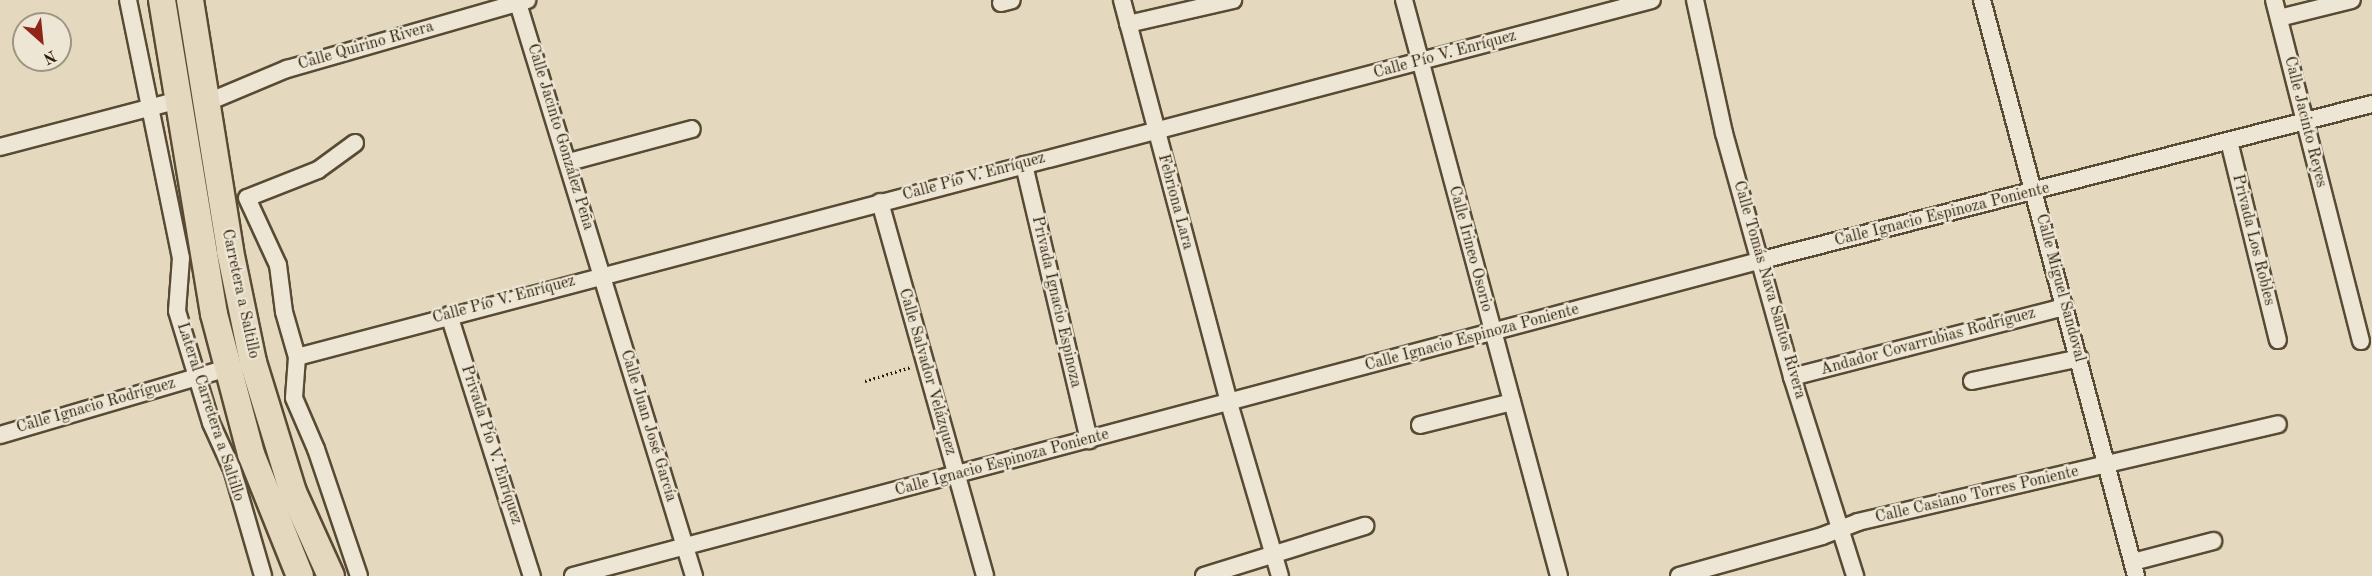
<!DOCTYPE html>
<html>
<head>
<meta charset="utf-8">
<style>
	body { margin:0 }
	#map { position:relative; width:2372px; height:576px; overflow:hidden; background:#e4d8bf; font-family:"Old Standard TT",serif }
	div>[style] { position:absolute }
	.path>* { height:3px; margin-top:-1.5px; transform-origin:0; background:repeating-linear-gradient(90deg,#2b1b04 0 1.5px,transparent 0 4.5px) }
	.roads { filter:drop-shadow(2px 0 #594a33) drop-shadow(-2px 0 #594a33) drop-shadow(0 2px #594a33) drop-shadow(0 -2px #594a33) }
	.street>* { height:16px; margin:-8px; padding:0 8px; transform-origin:8px; border-radius:8px; background:#ede6d5 }
	.primary>* { height:26px; margin:-13px; padding:0 13px; transform-origin:13px; border-radius:13px; background:#e4d8bf }
	span { translate:-50% -50%; white-space:nowrap; text-align:center; line-height:1.15; -webkit-text-stroke:4.5px #ede6d5; paint-order:stroke }
	.street-label { font-size:16px; color:#2b1b04 }
	.north { position:absolute; left:12px; top:12px; width:60px; height:60px; box-sizing:border-box; background:#ede6d5; border:2px solid #9f9581; border-radius:50%; rotate:153deg; font-size:16px; font-weight:700; line-height:24px; text-align:center; color:#2b1b04 }
	.north::after { content:''; display:block; margin:auto; width:21px; height:27px; background:#8f2418; clip-path:polygon(50% 0,100% 100%,50% 72%,0 100%) }
</style>
</head>
<body>
<div id="map">
	<div class="path">
		<div style="left:865px;top:381px;width:48px;rotate:-16.9deg"></div>
	</div>
	<div class="roads">
		<div class="street">
			<div style="left:128px;top:0;width:263px;rotate:78.4deg"></div>
			<div style="left:181px;top:258px;width:53px;rotate:94.3deg"></div>
			<div style="left:177px;top:311px;width:117px;rotate:73.1deg"></div>
			<div style="left:211px;top:423px;width:51px;rotate:65.5deg"></div>
			<div style="left:232px;top:469px;width:111px;rotate:73.8deg"></div>
			<div style="left:517px;top:0;width:603px;rotate:72.92deg"></div>
			<div style="left:1122px;top:0;width:417px;rotate:75.1deg"></div>
			<div style="left:1229px;top:403px;width:180px;rotate:73.6deg"></div>
			<div style="left:1404px;top:0;width:596px;rotate:74.94deg"></div>
			<div style="left:1695px;top:0;width:136px;rotate:77.7deg"></div>
			<div style="left:1724px;top:133px;width:253px;rotate:74.4deg"></div>
			<div style="left:1792px;top:377px;width:209px;rotate:72.4deg"></div>
			<div style="left:1982px;top:0;width:596px;rotate:75.03deg"></div>
			<div style="left:2274px;top:0;width:352px;rotate:75.7deg"></div>
			<div style="left:1001px;top:3px;width:11px;rotate:-15deg"></div>
			<div style="left:2279px;top:18px;width:75px;rotate:-13.9deg"></div>
			<div style="left:1128px;top:24px;width:108px;rotate:-12.9deg"></div>
			<div style="left:208px;top:102px;width:86px;rotate:-22.7deg"></div>
			<div style="left:287px;top:69px;width:250px;rotate:-16deg"></div>
			<div style="left:2229px;top:141px;width:205px;rotate:76.2deg"></div>
			<div style="left:355px;top:143px;width:46px;rotate:143.9deg"></div>
			<div style="left:318px;top:170px;width:76px;rotate:158.5deg"></div>
			<div style="left:247px;top:198px;width:74px;rotate:65.2deg"></div>
			<div style="left:278px;top:265px;width:47px;rotate:82.7deg"></div>
			<div style="left:284px;top:312px;width:47px;rotate:73.9deg"></div>
			<div style="left:297px;top:357px;width:41px;rotate:94.2deg"></div>
			<div style="left:294px;top:398px;width:56px;rotate:66.7deg"></div>
			<div style="left:316px;top:449px;width:134px;rotate:71.3deg"></div>
			<div style="left:0;top:147px;width:185px;rotate:-14.7deg"></div>
			<div style="left:569px;top:162px;width:127px;rotate:-15deg"></div>
			<div style="left:1024px;top:165px;width:283px;rotate:76.7deg"></div>
			<div style="left:880px;top:202px;width:388px;rotate:74.3deg"></div>
			<div style="left:449px;top:315px;width:274px;rotate:72.4deg"></div>
			<div style="left:297px;top:357px;width:1401px;rotate:-14.76deg"></div>
			<div style="left:1792px;top:377px;width:282px;rotate:-14.4deg"></div>
			<div style="left:1972px;top:381px;width:110px;rotate:-12deg"></div>
			<div style="left:1420px;top:425px;width:95px;rotate:-14deg"></div>
			<div style="left:0;top:435px;width:238px;rotate:-16.4deg"></div>
			<div style="left:2133px;top:562px;width:83px;rotate:-14.7deg"></div>
			<div style="left:573px;top:576px;width:1230px;rotate:-14.88deg"></div>
			<div style="left:1762px;top:260px;width:630px;rotate:-14.35deg"></div>
			<div style="left:1204px;top:576px;width:169px;rotate:-17.3deg"></div>
			<div style="left:1679px;top:576px;width:148px;rotate:-15.6deg"></div>
			<div style="left:1822px;top:536px;width:39px;rotate:-21deg"></div>
			<div style="left:1858px;top:522px;width:431px;rotate:-13.1deg"></div>
		</div>
		<div class="primary">
			<div style="left:162px;top:0;width:318px;rotate:80.6deg"></div>
			<div style="left:214px;top:314px;width:145px;rotate:75.2deg"></div>
			<div style="left:251px;top:454px;width:131px;rotate:68.1deg"></div>
			<div style="left:190px;top:0;width:254px;rotate:80.9deg"></div>
			<div style="left:230px;top:251px;width:113px;rotate:78.3deg"></div>
			<div style="left:253px;top:362px;width:136px;rotate:72.9deg"></div>
			<div style="left:293px;top:492px;width:92px;rotate:65.7deg"></div>
		</div>
	</div>
	<div class="street-label">
		<span style="left:366px;top:46px;rotate:-16deg">Calle Quirino Rivera</span>
		<span style="left:1445px;top:55px;rotate:-15deg">Calle Pío V. Enríquez</span>
		<span style="left:2305px;top:122px;rotate:76deg">Calle Jacinto Reyes</span>
		<span style="left:560px;top:137px;rotate:73deg">Calle Jacinto González Peña</span>
		<span style="left:974px;top:177px;rotate:-15deg">Calle Pío V. Enríquez</span>
		<span style="left:1175px;top:202px;rotate:75deg">Febriona Lara</span>
		<span style="left:1942px;top:215px;rotate:-14deg">Calle Ignacio Espinoza Poniente</span>
		<span style="left:2253px;top:240px;rotate:76deg">Privada Los Robles</span>
		<span style="left:1470px;top:249px;rotate:75deg">Calle Irineo Osorio</span>
		<span style="left:2060px;top:288px;rotate:75deg">Calle Miguel Sandoval</span>
		<span style="left:1769px;top:290px;rotate:74deg">Calle Tomás Nava Santos Rivera</span>
		<span style="left:240px;top:294px;rotate:78deg">Carretera a Saltillo</span>
		<span style="left:504px;top:300px;rotate:-15deg">Calle Pío V. Enríquez</span>
		<span style="left:1056px;top:302px;rotate:77deg">Privada Ignacio Espinoza</span>
		<span style="left:1472px;top:338px;rotate:-15deg">Calle Ignacio Espinoza Poniente</span>
		<span style="left:1928px;top:342px;rotate:-15deg">Andador Covarrubias Rodríguez</span>
		<span style="left:927px;top:372px;rotate:74deg">Calle Salvador Velázquez</span>
		<span style="left:96px;top:406px;rotate:-16deg">Calle Ignacio Rodríguez</span>
		<span style="left:210px;top:412px;rotate:72deg">Lateral Carretera a Saltillo</span>
		<span style="left:648px;top:426px;rotate:73deg">Calle Juan José García</span>
		<span style="left:491px;top:445px;rotate:72deg">Privada Pío V. Enríquez</span>
		<span style="left:1002px;top:463px;rotate:-15deg">Calle Ignacio Espinoza Poniente</span>
		<span style="left:1977px;top:495px;rotate:-13deg">Calle Casiano Torres Poniente</span>
	</div>
	<div class="north">N</div>
</div>
</body>
</html>
